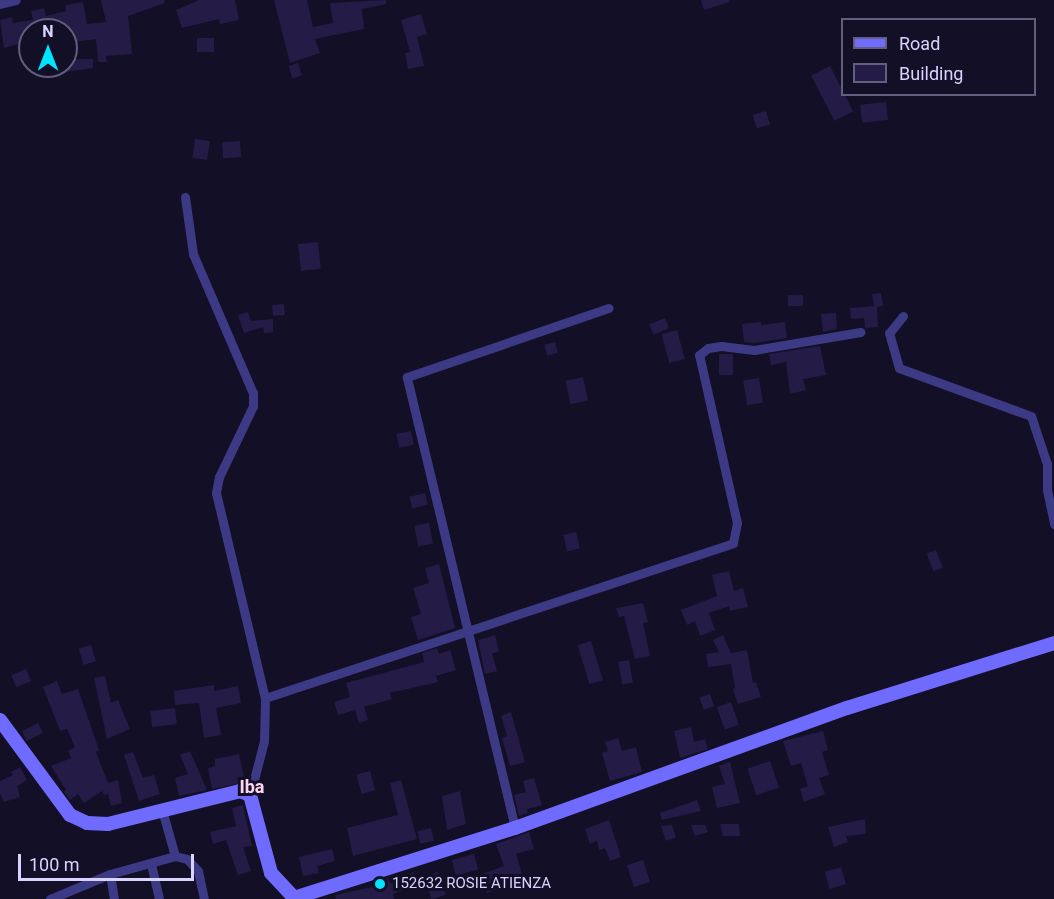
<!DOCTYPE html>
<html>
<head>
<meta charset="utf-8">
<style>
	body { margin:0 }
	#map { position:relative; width:1054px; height:899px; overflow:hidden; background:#130f26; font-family:Roboto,sans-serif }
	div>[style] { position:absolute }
	.building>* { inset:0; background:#241b47; transform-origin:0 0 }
	.street>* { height:9px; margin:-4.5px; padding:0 4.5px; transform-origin:4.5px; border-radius:4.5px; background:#3d3a85 }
	.secondary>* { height:14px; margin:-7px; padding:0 7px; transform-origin:7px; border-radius:7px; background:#6f6bff }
	.dots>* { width:16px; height:16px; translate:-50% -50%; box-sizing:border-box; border:3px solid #130f26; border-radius:50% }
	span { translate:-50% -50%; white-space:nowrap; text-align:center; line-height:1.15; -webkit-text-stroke:6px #130f26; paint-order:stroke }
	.poi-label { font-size:15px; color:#d9d4ff }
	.left { translate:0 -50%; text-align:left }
	.quarter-label { font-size:18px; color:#ffd6f0; font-weight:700 }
	.legend { position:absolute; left:841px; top:18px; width:195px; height:78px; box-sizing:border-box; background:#130f26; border:2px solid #625e7d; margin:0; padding:8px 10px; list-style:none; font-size:18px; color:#d9d4ff }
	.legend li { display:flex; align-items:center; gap:12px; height:30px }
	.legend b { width:30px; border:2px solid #625e7d }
	.north { position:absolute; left:18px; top:18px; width:60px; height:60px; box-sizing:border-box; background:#130f26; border:2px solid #625e7d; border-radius:50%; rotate:0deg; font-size:16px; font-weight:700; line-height:24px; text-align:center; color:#d9d4ff }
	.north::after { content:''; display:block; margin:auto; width:21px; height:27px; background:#00e5ff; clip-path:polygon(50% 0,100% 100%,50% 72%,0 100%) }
	.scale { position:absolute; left:18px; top:854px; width:176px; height:27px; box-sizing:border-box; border:3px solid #d9d4ff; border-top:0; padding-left:8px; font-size:18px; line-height:21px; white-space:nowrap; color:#d9d4ff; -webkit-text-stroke:4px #130f26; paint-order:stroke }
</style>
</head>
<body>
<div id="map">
	<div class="building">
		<div style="clip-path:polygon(101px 0,164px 0,165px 3px,128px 16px,132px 54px,106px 56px,107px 62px,98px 62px,96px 39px,74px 42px,72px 29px,55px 30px,55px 27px,30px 30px,30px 41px,4px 48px,0 20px,12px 17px,13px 23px,33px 20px,31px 11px,44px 8px,46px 16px,66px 11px,65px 5px,83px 2px,87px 24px,106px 22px)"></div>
		<div style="clip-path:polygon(199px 0,235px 0,239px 20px,220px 24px,219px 19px,182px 28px,176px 10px)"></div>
		<div style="clip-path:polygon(274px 0,307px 0,313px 27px,333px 23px,330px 3px,386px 0,386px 4px,362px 9px,364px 29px,315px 39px,320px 53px,290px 63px)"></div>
		<div style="clip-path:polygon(701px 0,729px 0,730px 2px,704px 10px)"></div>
		<div style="clip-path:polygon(421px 14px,427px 34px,417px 37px,424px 66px,408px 69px,405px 53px,410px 52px,401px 20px)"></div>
		<div style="left:197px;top:38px;width:17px;height:14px"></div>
		<div style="clip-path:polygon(66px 59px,93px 59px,93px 68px,66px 72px)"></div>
		<div style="left:298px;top:63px;width:13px;height:10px;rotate:72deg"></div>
		<div style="left:830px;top:66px;width:51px;height:21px;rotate:63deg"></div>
		<div style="left:886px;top:102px;width:18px;height:26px;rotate:84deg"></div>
		<div style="left:766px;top:111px;width:14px;height:14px;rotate:73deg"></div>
		<div style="left:195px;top:139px;width:15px;height:19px;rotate:8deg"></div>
		<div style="left:240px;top:141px;width:16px;height:18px;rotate:86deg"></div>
		<div style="left:318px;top:242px;width:27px;height:20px;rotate:84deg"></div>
		<div style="clip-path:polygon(881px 293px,883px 306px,877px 307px,878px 327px,865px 328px,864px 318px,851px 319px,850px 308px,874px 306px,872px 294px)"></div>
		<div style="left:788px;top:295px;width:15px;height:11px"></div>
		<div style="left:284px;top:304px;width:11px;height:12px;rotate:85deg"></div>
		<div style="clip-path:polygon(248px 312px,251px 321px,273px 319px,273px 332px,264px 333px,263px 327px,244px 333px,238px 315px)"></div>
		<div style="clip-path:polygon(836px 313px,837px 329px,823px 332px,821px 314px)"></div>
		<div style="left:665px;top:318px;width:11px;height:17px;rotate:68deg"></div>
		<div style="clip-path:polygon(761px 322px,761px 325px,785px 322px,787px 338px,754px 343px,744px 342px,742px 324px)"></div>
		<div style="left:677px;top:330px;width:30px;height:16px;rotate:75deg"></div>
		<div style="left:555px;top:342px;width:11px;height:11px;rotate:75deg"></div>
		<div style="clip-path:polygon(820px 346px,826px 375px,803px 379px,806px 390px,790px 394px,786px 362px,771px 365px,769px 354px)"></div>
		<div style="left:719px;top:354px;width:14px;height:21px"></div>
		<div style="left:583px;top:377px;width:24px;height:18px;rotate:78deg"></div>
		<div style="left:759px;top:378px;width:25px;height:16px;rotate:81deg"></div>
		<div style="left:411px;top:431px;width:14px;height:15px;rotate:78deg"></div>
		<div style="left:425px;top:493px;width:12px;height:16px;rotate:76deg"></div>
		<div style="left:429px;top:523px;width:21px;height:15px;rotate:79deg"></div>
		<div style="left:576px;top:532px;width:17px;height:13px;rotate:77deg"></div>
		<div style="left:936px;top:550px;width:19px;height:10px;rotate:69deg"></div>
		<div style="clip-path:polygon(439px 564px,455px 628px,418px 640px,411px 617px,421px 614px,413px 588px,429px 583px,425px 568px)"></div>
		<div style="clip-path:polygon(729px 571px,734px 591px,743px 588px,748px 607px,730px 611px,729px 606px,709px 613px,715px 630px,700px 636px,695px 621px,687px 625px,681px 610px,717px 596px,712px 575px)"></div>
		<div style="clip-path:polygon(643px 603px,648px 622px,643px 623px,650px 656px,635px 659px,624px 616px,619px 617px,616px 608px)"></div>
		<div style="clip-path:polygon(495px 635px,499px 651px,492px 654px,497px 671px,485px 674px,478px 640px)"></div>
		<div style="clip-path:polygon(723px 635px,731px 653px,747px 650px,753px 683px,756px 682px,761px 697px,738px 704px,733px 689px,735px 688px,731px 664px,708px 667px,706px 654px,719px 652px,713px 640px)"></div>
		<div style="left:591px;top:641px;width:41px;height:14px;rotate:73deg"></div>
		<div style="left:91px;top:645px;width:17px;height:13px;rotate:73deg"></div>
		<div style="clip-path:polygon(437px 648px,439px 654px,450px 650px,456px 670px,436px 676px,438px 682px,390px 693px,392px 699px,364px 707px,368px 720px,359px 723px,355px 710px,338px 715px,334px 702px,350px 697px,346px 683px,424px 662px,422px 653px)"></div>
		<div style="left:629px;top:660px;width:23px;height:11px;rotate:80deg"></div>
		<div style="left:26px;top:669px;width:13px;height:16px;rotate:67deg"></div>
		<div style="clip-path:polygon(105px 676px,111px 703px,118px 700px,130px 729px,107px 739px,94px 678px)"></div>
		<div style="clip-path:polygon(57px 681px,62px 694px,78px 689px,99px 750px,96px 752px,108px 783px,118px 780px,122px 803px,111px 806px,108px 794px,104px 795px,102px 791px,84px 803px,78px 794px,70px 800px,64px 792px,66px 790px,51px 766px,71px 758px,68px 751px,75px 747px,67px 729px,60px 731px,43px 687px)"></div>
		<div style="clip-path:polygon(214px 685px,214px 691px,238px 686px,241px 703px,216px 708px,221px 735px,204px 738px,199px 703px,175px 705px,174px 691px)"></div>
		<div style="left:710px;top:694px;width:13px;height:11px;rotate:72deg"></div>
		<div style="left:731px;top:702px;width:24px;height:15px;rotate:71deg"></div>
		<div style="left:175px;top:708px;width:16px;height:25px;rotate:83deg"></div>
		<div style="clip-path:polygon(511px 712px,525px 762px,510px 766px,502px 738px,507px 736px,501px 716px)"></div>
		<div style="left:38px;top:723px;width:11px;height:18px;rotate:63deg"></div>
		<div style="clip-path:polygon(691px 727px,694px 742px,705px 739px,708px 749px,680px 758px,674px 731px)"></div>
		<div style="clip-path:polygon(823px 731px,828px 750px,822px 752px,829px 775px,819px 778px,825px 794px,804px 802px,800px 789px,808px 786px,801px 763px,791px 766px,783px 741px)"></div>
		<div style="clip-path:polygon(618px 738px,622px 751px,636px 747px,642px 772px,610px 781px,602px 753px,608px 751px,605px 742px)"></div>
		<div style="clip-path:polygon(190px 751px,207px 790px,179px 796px,175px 778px,188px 774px,180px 755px)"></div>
		<div style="clip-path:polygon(133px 752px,143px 778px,154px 775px,160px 794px,139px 801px,124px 755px)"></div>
		<div style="clip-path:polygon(239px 754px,245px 782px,212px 789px,208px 768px,215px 766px,215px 759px)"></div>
		<div style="left:770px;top:761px;width:28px;height:24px;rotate:71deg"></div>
		<div style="clip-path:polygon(730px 762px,740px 803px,717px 808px,712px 787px,725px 784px,719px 766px)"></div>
		<div style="clip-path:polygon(20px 767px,27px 780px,17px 786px,20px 797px,4px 802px,0 794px,0 781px,13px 775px,11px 772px)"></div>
		<div style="left:370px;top:771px;width:20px;height:14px;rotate:75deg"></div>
		<div style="clip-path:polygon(534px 778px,542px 805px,527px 809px,528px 813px,519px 816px,514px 795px,526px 792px,523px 781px)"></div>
		<div style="clip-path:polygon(401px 780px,417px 839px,353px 856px,347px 828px,398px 815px,390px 783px)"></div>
		<div style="clip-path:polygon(460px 791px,466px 824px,447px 830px,442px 796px)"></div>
		<div style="clip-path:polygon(697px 800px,701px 811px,662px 820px,660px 813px)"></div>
		<div style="clip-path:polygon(243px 805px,252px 846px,243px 847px,251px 871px,238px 875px,226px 840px,213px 844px,210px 832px,236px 826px,232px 808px)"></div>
		<div style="clip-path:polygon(865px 819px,866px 834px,846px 836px,848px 842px,834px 847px,828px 827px)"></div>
		<div style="clip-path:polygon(609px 820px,621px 857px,610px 861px,605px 848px,599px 850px,597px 841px,590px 844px,585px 829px)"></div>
		<div style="clip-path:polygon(720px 824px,739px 824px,740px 836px,723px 836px)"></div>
		<div style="clip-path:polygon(672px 825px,676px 837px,666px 841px,661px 826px)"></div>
		<div style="clip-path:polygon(691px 825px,705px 825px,708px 832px,695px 836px)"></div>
		<div style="left:431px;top:828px;width:13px;height:14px;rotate:77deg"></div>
		<div style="clip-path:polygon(529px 832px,534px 849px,516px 854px,523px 876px,502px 883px,503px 887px,487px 893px,480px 875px,504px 866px,496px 844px)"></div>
		<div style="clip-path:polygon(332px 849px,335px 861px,317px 866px,319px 873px,303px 876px,299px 857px)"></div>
		<div style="left:474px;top:854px;width:16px;height:23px;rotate:75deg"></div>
		<div style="left:643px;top:860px;width:23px;height:17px;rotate:72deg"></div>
		<div style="left:841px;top:867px;width:18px;height:17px;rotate:74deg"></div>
		<div style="clip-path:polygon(414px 872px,418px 884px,393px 894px,394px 899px,336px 899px,335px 895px,377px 886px,376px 882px,388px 878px,389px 882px)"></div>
		<div style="left:438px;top:872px;width:24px;height:15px;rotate:71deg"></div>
	</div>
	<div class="street">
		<div style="left:0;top:4px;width:16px;rotate:-14deg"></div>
		<div style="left:185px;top:197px;width:58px;rotate:82deg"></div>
		<div style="left:193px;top:254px;width:151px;rotate:66.7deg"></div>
		<div style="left:253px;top:393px;width:13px;rotate:90deg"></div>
		<div style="left:253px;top:406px;width:79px;rotate:115.6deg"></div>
		<div style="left:219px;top:477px;width:16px;rotate:101deg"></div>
		<div style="left:216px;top:493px;width:211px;rotate:76.6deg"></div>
		<div style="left:265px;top:698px;width:43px;rotate:91.3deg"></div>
		<div style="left:264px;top:741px;width:56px;rotate:104.5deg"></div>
		<div style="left:903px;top:316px;width:22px;rotate:129deg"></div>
		<div style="left:889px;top:333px;width:36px;rotate:74deg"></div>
		<div style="left:899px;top:368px;width:140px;rotate:20deg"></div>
		<div style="left:1031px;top:416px;width:51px;rotate:71.6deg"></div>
		<div style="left:1047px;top:464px;width:26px;rotate:90deg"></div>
		<div style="left:1047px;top:490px;width:35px;rotate:78deg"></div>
		<div style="left:265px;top:698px;width:493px;rotate:-18.3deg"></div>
		<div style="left:733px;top:543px;width:20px;rotate:-79deg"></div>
		<div style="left:737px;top:523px;width:172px;rotate:-102.7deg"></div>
		<div style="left:699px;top:355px;width:11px;rotate:-38deg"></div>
		<div style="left:708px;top:348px;width:13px;rotate:-9deg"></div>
		<div style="left:721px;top:346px;width:33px;rotate:7deg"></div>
		<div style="left:754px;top:350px;width:108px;rotate:-9.6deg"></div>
		<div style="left:162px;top:810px;width:48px;rotate:74.2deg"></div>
		<div style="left:515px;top:828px;width:464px;rotate:-103.5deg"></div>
		<div style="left:407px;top:377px;width:213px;rotate:-18.9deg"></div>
		<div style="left:151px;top:864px;width:36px;rotate:77deg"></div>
		<div style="left:110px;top:874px;width:25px;rotate:81deg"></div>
		<div style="left:50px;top:899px;width:65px;rotate:-22.6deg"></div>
		<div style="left:110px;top:874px;width:67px;rotate:-15.5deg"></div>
		<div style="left:175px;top:856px;width:12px;rotate:14deg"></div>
		<div style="left:187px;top:859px;width:16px;rotate:47deg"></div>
		<div style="left:198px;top:871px;width:29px;rotate:78deg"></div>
	</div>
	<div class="secondary">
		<div style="left:0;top:720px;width:118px;rotate:53.6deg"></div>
		<div style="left:70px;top:815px;width:19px;rotate:25deg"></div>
		<div style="left:87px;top:823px;width:21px;rotate:3deg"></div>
		<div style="left:108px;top:824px;width:136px;rotate:-14deg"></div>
		<div style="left:240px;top:791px;width:11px;rotate:22deg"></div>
		<div style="left:250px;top:795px;width:81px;rotate:74.9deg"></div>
		<div style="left:271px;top:873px;width:34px;rotate:47deg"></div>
		<div style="left:294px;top:898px;width:232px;rotate:-17.6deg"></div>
		<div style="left:515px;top:828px;width:353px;rotate:-19.9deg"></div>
		<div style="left:847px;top:708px;width:217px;rotate:-17.4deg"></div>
	</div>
	<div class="dots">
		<div style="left:380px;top:884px;background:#00e5ff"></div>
	</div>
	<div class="poi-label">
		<span class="left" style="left:392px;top:884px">152632 ROSIE ATIENZA</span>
	</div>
	<div class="quarter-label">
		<span style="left:252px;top:787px">Iba</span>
	</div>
	<ul class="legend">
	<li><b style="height:8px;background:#6f6bff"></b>Road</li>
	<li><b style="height:16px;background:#241b47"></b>Building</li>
	</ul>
	<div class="north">N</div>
	<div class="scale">100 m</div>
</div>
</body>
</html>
